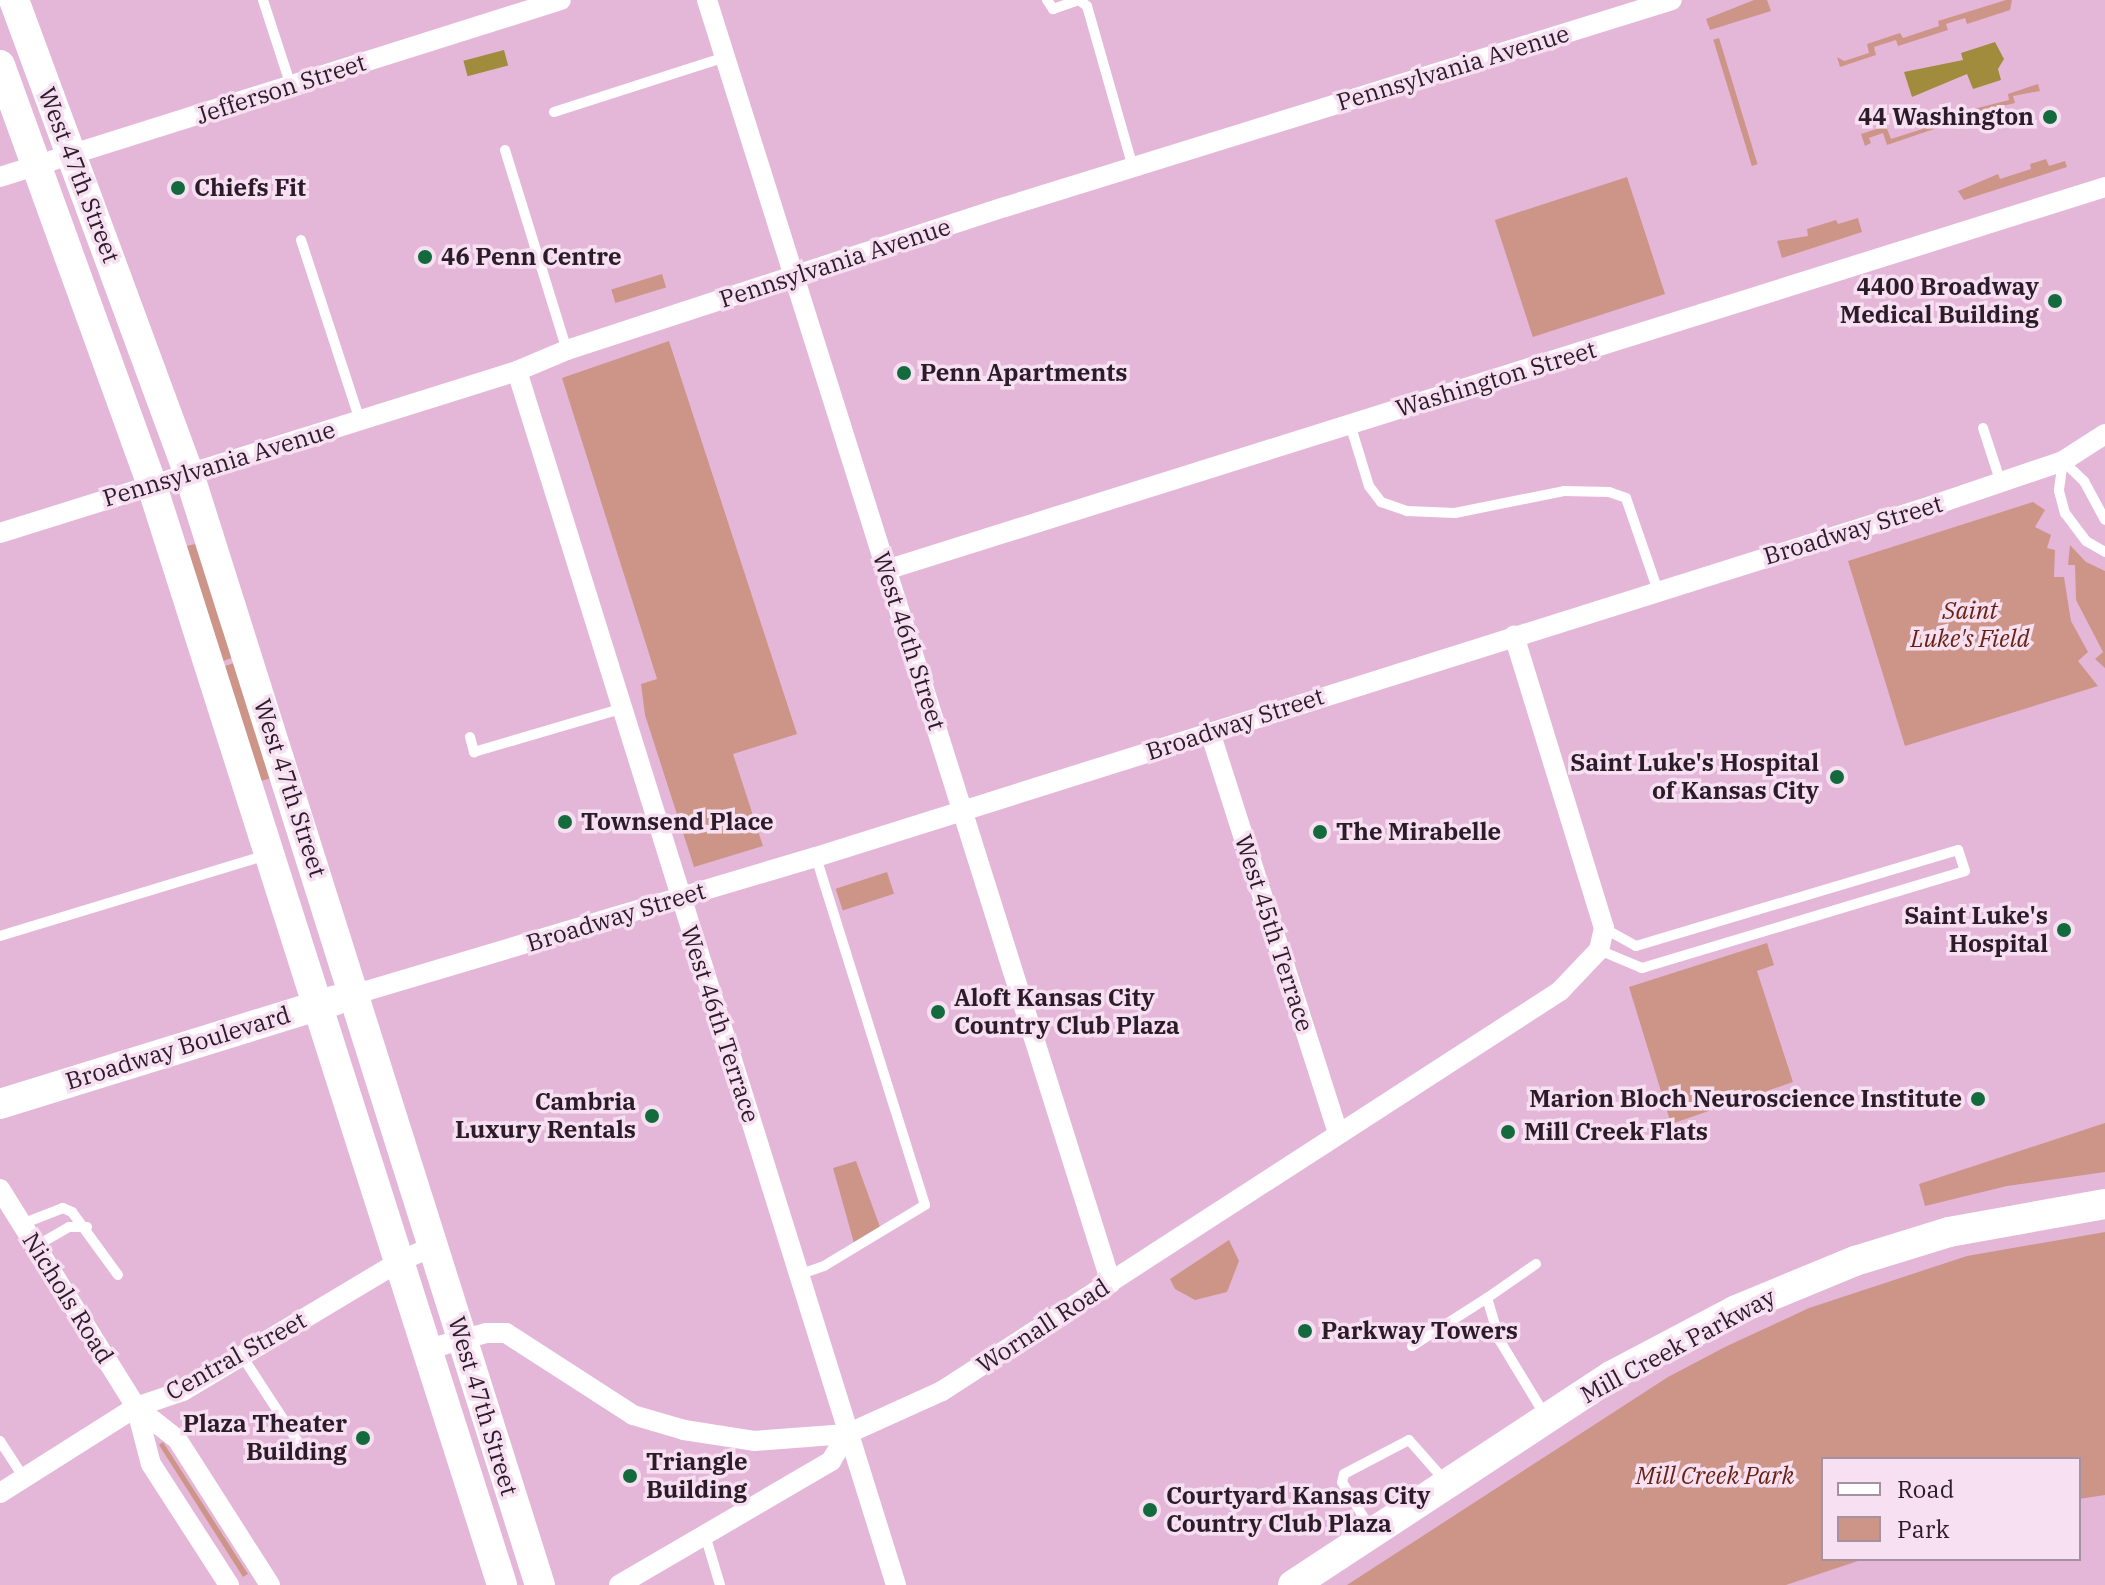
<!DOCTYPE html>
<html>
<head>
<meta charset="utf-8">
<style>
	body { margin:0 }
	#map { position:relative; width:2105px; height:1585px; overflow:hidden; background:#e4b7d9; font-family:"IBM Plex Serif",serif }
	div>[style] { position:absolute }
	.green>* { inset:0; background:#cd9587; transform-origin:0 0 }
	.water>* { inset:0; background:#a08c3c; transform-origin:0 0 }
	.lane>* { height:10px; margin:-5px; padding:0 5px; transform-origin:5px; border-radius:5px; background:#fff }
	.street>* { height:20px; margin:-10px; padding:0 10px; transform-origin:10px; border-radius:10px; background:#fff }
	.secondary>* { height:30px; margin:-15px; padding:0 15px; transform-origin:15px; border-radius:15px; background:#fff }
	.dots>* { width:22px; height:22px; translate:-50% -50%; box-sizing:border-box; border:4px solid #f7e0f1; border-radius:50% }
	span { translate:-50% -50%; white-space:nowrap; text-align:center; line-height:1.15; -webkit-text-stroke:7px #f7e0f1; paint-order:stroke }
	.street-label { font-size:24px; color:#2c1b28 }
	.poi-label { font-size:24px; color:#2c1b28; font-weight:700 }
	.right { translate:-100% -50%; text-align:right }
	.left { translate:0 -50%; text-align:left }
	.park-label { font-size:24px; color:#692211; font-style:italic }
	.legend { position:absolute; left:1821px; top:1457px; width:260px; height:104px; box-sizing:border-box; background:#f7e0f1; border:2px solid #a691a1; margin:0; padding:10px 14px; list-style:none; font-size:24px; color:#2c1b28 }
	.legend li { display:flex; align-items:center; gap:16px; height:40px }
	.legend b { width:40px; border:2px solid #a691a1 }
</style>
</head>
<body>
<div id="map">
	<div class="green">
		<div style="clip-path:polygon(1754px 0,1767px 0,1771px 11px,1710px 30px,1706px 19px)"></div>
		<div style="clip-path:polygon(2006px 0,2012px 0,2010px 10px,1967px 24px,1965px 18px,1946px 24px,1948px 30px,1898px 46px,1896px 40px,1874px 47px,1876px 55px,1840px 67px,1837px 57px,1844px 61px,1869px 53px,1867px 44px,1900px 33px,1903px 38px,1939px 26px,1938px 21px)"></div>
		<div style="left:1719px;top:38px;width:132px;height:6px;rotate:73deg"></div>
		<div style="clip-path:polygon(2038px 84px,2040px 91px,2013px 96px,2015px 103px,1939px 122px,1940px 127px,1887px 145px,1883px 133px,1869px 138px,1871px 143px,1865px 146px,1861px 134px,1886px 126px,1891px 139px,1932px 126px,1930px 120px,2009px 100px,2008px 94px)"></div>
		<div style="clip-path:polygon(2046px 159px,2049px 166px,2065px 161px,2067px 167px,1964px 200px,1958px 191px,1998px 174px,2000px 179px,2031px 169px,2030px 164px)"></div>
		<div style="left:1627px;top:177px;width:123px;height:139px;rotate:72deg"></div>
		<div style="clip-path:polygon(1858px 218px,1862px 232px,1782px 258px,1777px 241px,1808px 236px,1807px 229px,1836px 220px,1838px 224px)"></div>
		<div style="left:662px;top:274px;width:14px;height:53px;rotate:73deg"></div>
		<div style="clip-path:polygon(669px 341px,797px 734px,733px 754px,763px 846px,694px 867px,645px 715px,641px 684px,657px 679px,562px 378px)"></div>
		<div style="clip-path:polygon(2033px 502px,2045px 510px,2035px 527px,2051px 535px,2047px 548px,2055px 550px,2054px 577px,2064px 577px,2071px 621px,2088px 652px,2078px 661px,2098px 686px,1905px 746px,1848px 561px)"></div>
		<div style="clip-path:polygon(195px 544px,221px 626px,238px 656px,223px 661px,187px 546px)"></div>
		<div style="clip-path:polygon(2070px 545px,2086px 562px,2105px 571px,2105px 668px,2095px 659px,2103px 652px,2076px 600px,2075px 565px,2068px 565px)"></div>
		<div style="clip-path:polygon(240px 661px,271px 778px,261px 781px,225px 666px)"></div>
		<div style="left:887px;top:872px;width:23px;height:54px;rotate:72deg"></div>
		<div style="clip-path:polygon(1767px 943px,1774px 965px,1757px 971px,1793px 1082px,1671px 1124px,1629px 987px)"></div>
		<div style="clip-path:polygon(2105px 1123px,2105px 1172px,2007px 1186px,1925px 1206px,1919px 1184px)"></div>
		<div style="clip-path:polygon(856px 1161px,880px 1227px,854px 1243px,833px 1168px)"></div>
		<div style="clip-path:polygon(2105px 1232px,2105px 1495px,2079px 1499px,2079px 1459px,1823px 1459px,1823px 1559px,1864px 1559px,1786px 1585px,1347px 1585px,1668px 1377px,1725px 1347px,1809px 1308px,1967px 1256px)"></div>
		<div style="clip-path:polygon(1229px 1240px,1239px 1261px,1227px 1292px,1195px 1300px,1175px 1289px,1170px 1279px)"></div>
		<div style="clip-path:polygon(163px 1442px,248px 1574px,243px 1577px,159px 1445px)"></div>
	</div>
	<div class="water">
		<div style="clip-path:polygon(1995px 42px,2004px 59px,1998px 69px,2001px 80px,1973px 89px,1967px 74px,1912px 97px,1904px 72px,1963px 60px,1961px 53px)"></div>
		<div style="left:504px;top:50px;width:16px;height:42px;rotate:75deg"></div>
	</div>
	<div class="lane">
		<div style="left:263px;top:0;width:90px;rotate:72deg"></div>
		<div style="left:1047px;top:0;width:11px;rotate:56deg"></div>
		<div style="left:1053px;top:9px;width:28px;rotate:-19deg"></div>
		<div style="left:1079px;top:0;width:10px;rotate:37deg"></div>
		<div style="left:1087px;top:6px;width:167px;rotate:74.1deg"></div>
		<div style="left:554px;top:112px;width:180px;rotate:-17.8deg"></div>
		<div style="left:505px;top:150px;width:209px;rotate:72.8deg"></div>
		<div style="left:301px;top:240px;width:190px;rotate:71.9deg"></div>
		<div style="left:1350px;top:424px;width:65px;rotate:73deg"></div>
		<div style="left:1369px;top:486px;width:20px;rotate:53deg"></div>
		<div style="left:1381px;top:502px;width:28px;rotate:19deg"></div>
		<div style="left:1407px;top:511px;width:48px;rotate:2.4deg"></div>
		<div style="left:1455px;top:513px;width:111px;rotate:-11.4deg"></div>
		<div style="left:1564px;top:491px;width:45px;rotate:1.3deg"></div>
		<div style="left:1609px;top:492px;width:18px;rotate:19deg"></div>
		<div style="left:1626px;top:498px;width:98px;rotate:71deg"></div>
		<div style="left:1983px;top:428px;width:58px;rotate:71.9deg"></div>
		<div style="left:2063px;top:461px;width:30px;rotate:98deg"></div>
		<div style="left:2059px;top:491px;width:23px;rotate:75deg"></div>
		<div style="left:2065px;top:513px;width:35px;rotate:53deg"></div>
		<div style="left:2086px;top:541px;width:22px;rotate:30deg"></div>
		<div style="left:2063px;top:461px;width:29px;rotate:44deg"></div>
		<div style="left:2084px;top:481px;width:44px;rotate:61.7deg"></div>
		<div style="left:470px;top:737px;width:16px;rotate:75deg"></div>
		<div style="left:474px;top:752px;width:152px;rotate:-16.4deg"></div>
		<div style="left:0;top:936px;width:279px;rotate:-16.9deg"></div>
		<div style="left:1599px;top:950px;width:47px;rotate:22.7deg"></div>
		<div style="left:1642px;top:968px;width:337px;rotate:-16.7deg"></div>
		<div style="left:1965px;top:871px;width:22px;rotate:-108deg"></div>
		<div style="left:1958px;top:850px;width:336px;rotate:163.4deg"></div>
		<div style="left:1636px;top:946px;width:37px;rotate:-151deg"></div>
		<div style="left:22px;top:1224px;width:44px;rotate:-21.3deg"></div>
		<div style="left:63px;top:1208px;width:10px;rotate:24deg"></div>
		<div style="left:72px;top:1212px;width:78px;rotate:53.9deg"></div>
		<div style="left:36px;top:1246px;width:38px;rotate:-30deg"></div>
		<div style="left:69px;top:1227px;width:18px"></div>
		<div style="left:1536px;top:1264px;width:60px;rotate:145.2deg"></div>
		<div style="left:1487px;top:1298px;width:45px;rotate:73.2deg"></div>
		<div style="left:1500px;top:1341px;width:89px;rotate:58.8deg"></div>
		<div style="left:798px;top:1275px;width:28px;rotate:-19deg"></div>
		<div style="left:824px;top:1266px;width:118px;rotate:-31.1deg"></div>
		<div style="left:925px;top:1205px;width:365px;rotate:-107.4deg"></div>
		<div style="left:1412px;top:1346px;width:89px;rotate:-32.6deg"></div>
		<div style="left:242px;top:1356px;width:110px;rotate:56.9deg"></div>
		<div style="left:0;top:1441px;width:44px;rotate:57deg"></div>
		<div style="left:1372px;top:1531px;width:57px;rotate:-121.5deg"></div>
		<div style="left:1342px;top:1482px;width:8px;rotate:-76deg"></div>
		<div style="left:1344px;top:1474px;width:73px;rotate:-27.6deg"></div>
		<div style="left:1409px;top:1440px;width:56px;rotate:48.6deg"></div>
		<div style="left:705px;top:1535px;width:52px;rotate:73.3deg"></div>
	</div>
	<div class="street">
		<div style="left:707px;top:0;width:1345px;rotate:72.52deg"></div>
		<div style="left:0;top:177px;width:588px;rotate:-17.51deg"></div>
		<div style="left:517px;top:371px;width:1272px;rotate:72.66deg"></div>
		<div style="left:0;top:533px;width:542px;rotate:-17.4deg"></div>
		<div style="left:517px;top:371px;width:54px;rotate:-22.8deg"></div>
		<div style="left:567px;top:350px;width:461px;rotate:-18.1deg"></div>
		<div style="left:1005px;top:207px;width:698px;rotate:-17.24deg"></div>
		<div style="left:886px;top:570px;width:1278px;rotate:-17.44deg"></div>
		<div style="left:1210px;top:732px;width:422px;rotate:72.3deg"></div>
		<div style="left:356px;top:994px;width:480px;rotate:-16.6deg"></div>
		<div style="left:816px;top:857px;width:1169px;rotate:-17.47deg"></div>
		<div style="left:1931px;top:506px;width:139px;rotate:-18.8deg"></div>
		<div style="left:2063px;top:461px;width:50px;rotate:-32.7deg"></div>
		<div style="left:0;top:1189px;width:257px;rotate:58deg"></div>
		<div style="left:136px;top:1407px;width:59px;rotate:75.3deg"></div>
		<div style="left:151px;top:1464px;width:144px;rotate:57.2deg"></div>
		<div style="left:428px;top:1349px;width:60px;rotate:-15.4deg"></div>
		<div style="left:486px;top:1333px;width:20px"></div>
		<div style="left:506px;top:1333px;width:151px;rotate:32.8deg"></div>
		<div style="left:633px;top:1415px;width:53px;rotate:16.4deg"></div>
		<div style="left:684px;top:1430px;width:71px;rotate:8.9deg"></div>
		<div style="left:754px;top:1441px;width:93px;rotate:-4.3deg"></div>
		<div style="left:847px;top:1434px;width:104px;rotate:-24.4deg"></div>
		<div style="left:942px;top:1391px;width:736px;rotate:-32.91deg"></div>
		<div style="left:1560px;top:991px;width:57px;rotate:-46.4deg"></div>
		<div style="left:1599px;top:950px;width:23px;rotate:-77deg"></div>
		<div style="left:1604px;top:928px;width:306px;rotate:-107.1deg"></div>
		<div style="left:136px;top:1407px;width:52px;rotate:38deg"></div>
		<div style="left:177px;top:1439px;width:173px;rotate:57.5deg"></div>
		<div style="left:0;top:1493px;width:161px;rotate:-32.3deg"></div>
		<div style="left:136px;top:1407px;width:50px;rotate:-18.8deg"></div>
		<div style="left:183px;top:1391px;width:253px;rotate:-30.9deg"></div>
		<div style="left:400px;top:1261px;width:35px;rotate:-24deg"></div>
		<div style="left:619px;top:1585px;width:246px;rotate:-30.3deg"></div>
		<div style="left:831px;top:1461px;width:31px;rotate:-59deg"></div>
	</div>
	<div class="secondary">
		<div style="left:14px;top:0;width:505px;rotate:69.74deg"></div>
		<div style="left:189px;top:474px;width:1165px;rotate:72.47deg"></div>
		<div style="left:0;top:65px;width:448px;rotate:70.1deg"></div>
		<div style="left:152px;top:486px;width:1153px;rotate:72.33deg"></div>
		<div style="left:0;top:1104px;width:351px;rotate:-17.2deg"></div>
		<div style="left:1293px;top:1585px;width:381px;rotate:-33.3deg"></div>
		<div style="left:1611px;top:1376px;width:141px;rotate:-27.8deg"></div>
		<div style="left:1736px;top:1310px;width:129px;rotate:-22.4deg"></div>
		<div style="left:1855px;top:1261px;width:98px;rotate:-17.1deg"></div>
		<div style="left:1949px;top:1232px;width:158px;rotate:-10.2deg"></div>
	</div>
	<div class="dots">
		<div style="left:2050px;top:117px;background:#136b3d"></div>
		<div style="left:178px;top:188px;background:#136b3d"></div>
		<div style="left:425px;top:257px;background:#136b3d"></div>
		<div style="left:2055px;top:301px;background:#136b3d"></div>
		<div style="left:904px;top:373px;background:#136b3d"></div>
		<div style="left:1837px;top:777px;background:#136b3d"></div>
		<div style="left:565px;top:822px;background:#136b3d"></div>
		<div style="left:1320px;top:832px;background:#136b3d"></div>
		<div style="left:2064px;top:930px;background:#136b3d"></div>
		<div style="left:938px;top:1012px;background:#136b3d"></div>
		<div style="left:1978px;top:1099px;background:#136b3d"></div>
		<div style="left:652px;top:1116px;background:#136b3d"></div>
		<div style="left:1508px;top:1132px;background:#136b3d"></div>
		<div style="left:1305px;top:1331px;background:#136b3d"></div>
		<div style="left:363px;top:1438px;background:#136b3d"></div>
		<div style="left:630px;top:1476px;background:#136b3d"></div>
		<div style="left:1150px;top:1510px;background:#136b3d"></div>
	</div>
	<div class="street-label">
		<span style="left:1453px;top:68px;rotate:-17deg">Pennsylvania Avenue</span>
		<span style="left:281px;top:89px;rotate:-18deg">Jefferson Street</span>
		<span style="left:79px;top:175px;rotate:69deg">West 47th Street</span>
		<span style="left:835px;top:263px;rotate:-18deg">Pennsylvania Avenue</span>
		<span style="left:1496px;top:379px;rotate:-17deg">Washington Street</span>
		<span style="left:219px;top:464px;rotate:-17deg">Pennsylvania Avenue</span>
		<span style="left:1853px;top:530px;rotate:-17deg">Broadway Street</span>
		<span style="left:909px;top:641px;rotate:72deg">West 46th Street</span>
		<span style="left:1235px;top:724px;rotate:-18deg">Broadway Street</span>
		<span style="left:290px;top:788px;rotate:72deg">West 47th Street</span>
		<span style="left:616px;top:917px;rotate:-17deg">Broadway Street</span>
		<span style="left:1274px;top:933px;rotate:72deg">West 45th Terrace</span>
		<span style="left:720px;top:1024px;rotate:72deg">West 46th Terrace</span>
		<span style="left:178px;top:1048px;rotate:-17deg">Broadway Boulevard</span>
		<span style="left:68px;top:1298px;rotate:58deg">Nichols Road</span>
		<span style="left:1043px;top:1326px;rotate:-33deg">Wornall Road</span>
		<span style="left:1678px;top:1346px;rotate:-28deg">Mill Creek Parkway</span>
		<span style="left:236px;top:1356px;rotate:-29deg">Central Street</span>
		<span style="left:483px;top:1406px;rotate:73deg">West 47th Street</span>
	</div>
	<div class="poi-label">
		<span class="right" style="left:2034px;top:117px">44 Washington</span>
		<span class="left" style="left:194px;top:188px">Chiefs Fit</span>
		<span class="left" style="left:441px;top:257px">46 Penn Centre</span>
		<span class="right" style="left:2039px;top:301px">4400 Broadway<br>Medical Building</span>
		<span class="left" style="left:920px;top:373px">Penn Apartments</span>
		<span class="right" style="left:1819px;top:777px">Saint Luke's Hospital<br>of Kansas City</span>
		<span class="left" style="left:581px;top:822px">Townsend Place</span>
		<span class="left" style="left:1336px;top:832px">The Mirabelle</span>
		<span class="right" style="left:2048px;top:930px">Saint Luke's<br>Hospital</span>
		<span class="left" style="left:954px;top:1012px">Aloft Kansas City<br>Country Club Plaza</span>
		<span class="right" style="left:1962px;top:1099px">Marion Bloch Neuroscience Institute</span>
		<span class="right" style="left:636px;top:1116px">Cambria<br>Luxury Rentals</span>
		<span class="left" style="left:1524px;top:1132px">Mill Creek Flats</span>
		<span class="left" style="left:1321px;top:1331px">Parkway Towers</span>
		<span class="right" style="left:347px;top:1438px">Plaza Theater<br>Building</span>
		<span class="left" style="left:646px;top:1476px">Triangle<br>Building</span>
		<span class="left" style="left:1166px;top:1510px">Courtyard Kansas City<br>Country Club Plaza</span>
	</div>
	<div class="park-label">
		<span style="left:1970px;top:625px">Saint<br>Luke's Field</span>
		<span style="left:1715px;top:1476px">Mill Creek Park</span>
	</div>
	<ul class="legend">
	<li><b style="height:10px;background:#fff"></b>Road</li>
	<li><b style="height:22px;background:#cd9587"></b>Park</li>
	</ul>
</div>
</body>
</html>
